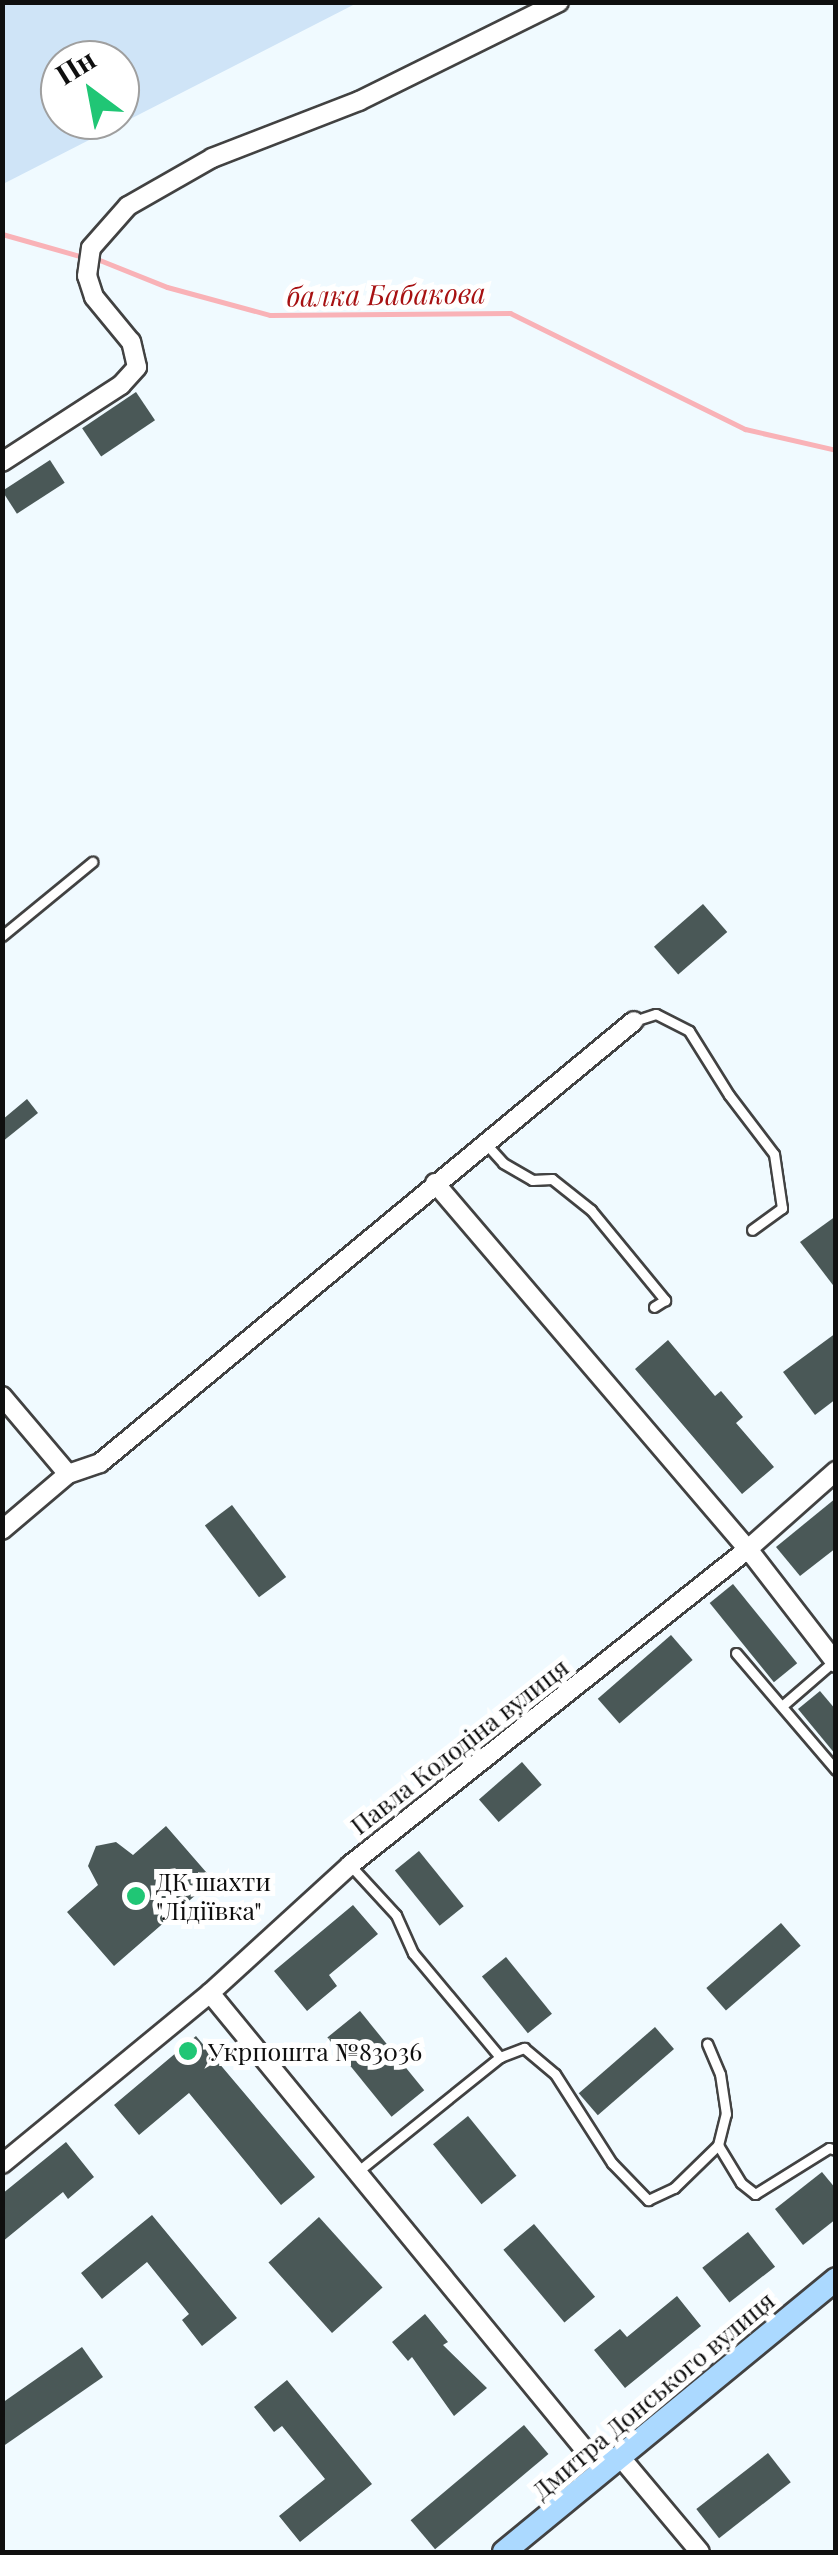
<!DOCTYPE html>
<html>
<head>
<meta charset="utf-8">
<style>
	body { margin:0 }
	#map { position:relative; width:838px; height:2555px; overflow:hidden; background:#f0faff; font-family:"Playfair Display",serif }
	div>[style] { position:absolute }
	.farmland>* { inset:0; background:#cfe4f7 }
	.stream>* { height:5px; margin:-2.5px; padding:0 2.5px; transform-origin:2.5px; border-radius:2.5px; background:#f9b2b7 }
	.building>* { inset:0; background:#4a5857; transform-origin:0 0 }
	.roads { filter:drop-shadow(2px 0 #424242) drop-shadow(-2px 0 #424242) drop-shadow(0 2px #424242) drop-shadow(0 -2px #424242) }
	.lane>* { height:9px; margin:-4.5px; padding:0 4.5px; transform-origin:4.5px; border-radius:4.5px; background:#fff }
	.street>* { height:18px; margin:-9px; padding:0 9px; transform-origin:9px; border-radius:9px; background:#fff }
	.secondary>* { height:22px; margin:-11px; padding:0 11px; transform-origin:11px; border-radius:11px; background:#abd9ff }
	.dots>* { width:28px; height:28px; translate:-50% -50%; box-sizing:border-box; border:5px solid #fff; border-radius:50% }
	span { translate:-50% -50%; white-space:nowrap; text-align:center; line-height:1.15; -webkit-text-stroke:10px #fff; paint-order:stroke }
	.street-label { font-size:25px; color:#0f0f0f }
	.poi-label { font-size:25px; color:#0f0f0f }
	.left { translate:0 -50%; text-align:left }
	.water-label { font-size:28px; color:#a71112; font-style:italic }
	.frame { position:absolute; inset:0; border:5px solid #0f0f0f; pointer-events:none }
	.north { position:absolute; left:40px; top:40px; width:100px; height:100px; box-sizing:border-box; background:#fff; border:2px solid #9f9f9f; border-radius:50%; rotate:328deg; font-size:28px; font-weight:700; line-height:40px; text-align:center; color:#0f0f0f }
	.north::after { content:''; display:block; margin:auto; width:35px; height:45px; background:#20c675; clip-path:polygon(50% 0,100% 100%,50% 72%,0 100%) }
</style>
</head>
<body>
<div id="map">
	<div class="farmland">
		<div style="clip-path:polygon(evenodd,3px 2px,357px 2px,357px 3px,3px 184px,3px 2px,60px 60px,120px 60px,120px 120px,60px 120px,60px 60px)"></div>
	</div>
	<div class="stream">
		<div style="left:2px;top:234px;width:81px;rotate:15.8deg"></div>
		<div style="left:97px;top:259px;width:75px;rotate:21.8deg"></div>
		<div style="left:167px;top:287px;width:107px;rotate:15.2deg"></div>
		<div style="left:270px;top:315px;width:240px;rotate:-0.5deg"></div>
		<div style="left:510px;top:313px;width:262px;rotate:26.3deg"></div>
		<div style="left:745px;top:429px;width:93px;rotate:13deg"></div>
	</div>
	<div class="building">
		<div style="left:136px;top:392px;width:34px;height:65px;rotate:56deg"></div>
		<div style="left:50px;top:460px;width:27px;height:57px;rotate:57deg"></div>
		<div style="left:703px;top:904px;width:37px;height:65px;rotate:49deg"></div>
		<div style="clip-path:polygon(27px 1099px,38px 1113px,2px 1142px,2px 1120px)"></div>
		<div style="clip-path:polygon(836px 1216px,836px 1289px,800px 1242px)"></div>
		<div style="clip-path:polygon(836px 1333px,836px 1399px,815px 1415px,783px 1372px)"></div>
		<div style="clip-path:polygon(668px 1340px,715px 1396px,721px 1391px,743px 1417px,736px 1423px,774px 1467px,742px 1494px,635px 1369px)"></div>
		<div style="clip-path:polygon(836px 1498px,836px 1548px,800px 1576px,776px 1547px)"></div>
		<div style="left:232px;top:1505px;width:90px;height:34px;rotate:53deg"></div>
		<div style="left:733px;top:1584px;width:102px;height:30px;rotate:51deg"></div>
		<div style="left:671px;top:1635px;width:33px;height:97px;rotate:49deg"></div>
		<div style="clip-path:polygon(820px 1691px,836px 1710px,836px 1755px,798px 1709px)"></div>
		<div style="left:522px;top:1762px;width:30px;height:57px;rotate:49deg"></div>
		<div style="clip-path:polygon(166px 1826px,213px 1880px,114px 1966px,67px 1912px,98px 1885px,88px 1866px,96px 1846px,116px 1842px,133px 1855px)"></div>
		<div style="left:419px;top:1851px;width:71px;height:31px;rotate:51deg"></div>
		<div style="clip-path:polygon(353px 1905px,378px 1934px,329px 1975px,337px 1986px,307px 2011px,274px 1971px)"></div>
		<div style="left:781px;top:1923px;width:30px;height:99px;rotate:49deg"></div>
		<div style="left:506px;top:1957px;width:73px;height:31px;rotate:51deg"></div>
		<div style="left:360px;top:2011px;width:102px;height:42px;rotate:51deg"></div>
		<div style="left:655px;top:2027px;width:29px;height:101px;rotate:49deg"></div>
		<div style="clip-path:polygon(196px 2036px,315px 2177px,281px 2205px,189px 2093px,139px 2135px,114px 2105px)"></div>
		<div style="left:468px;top:2116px;width:77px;height:45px;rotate:51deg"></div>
		<div style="clip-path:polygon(66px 2142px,94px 2177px,68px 2199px,63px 2192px,2px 2242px,2px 2194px)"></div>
		<div style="clip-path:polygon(822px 2172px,836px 2189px,836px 2219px,803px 2245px,775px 2209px)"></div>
		<div style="clip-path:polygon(152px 2215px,237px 2318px,202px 2346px,182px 2320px,189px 2314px,147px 2262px,102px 2299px,81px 2273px)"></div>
		<div style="left:319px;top:2217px;width:95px;height:68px;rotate:48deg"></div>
		<div style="left:534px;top:2224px;width:95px;height:40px;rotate:50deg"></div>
		<div style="left:748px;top:2232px;width:44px;height:58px;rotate:52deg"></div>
		<div style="clip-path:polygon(677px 2296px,701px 2326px,625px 2388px,594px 2350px,620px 2329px,627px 2337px)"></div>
		<div style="clip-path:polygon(425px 2314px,448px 2342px,443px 2345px,487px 2388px,454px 2416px,412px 2357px,408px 2361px,392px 2342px)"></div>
		<div style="clip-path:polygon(82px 2347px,103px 2377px,2px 2447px,2px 2403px)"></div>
		<div style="clip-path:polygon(287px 2380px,372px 2484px,300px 2542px,279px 2516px,325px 2479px,282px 2426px,274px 2432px,254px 2407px)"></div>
		<div style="left:524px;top:2425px;width:38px;height:148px;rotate:50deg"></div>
		<div style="left:768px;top:2453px;width:37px;height:91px;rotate:52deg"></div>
	</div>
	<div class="roads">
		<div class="lane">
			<div style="left:2px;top:936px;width:117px;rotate:-39.4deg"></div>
			<div style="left:634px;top:1021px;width:23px;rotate:-18deg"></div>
			<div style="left:656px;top:1014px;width:37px;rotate:27deg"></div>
			<div style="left:689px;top:1031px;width:75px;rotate:58deg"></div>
			<div style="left:729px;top:1095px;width:74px;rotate:52.7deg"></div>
			<div style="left:774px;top:1154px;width:55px;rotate:81.6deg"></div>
			<div style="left:782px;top:1208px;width:37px;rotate:144deg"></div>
			<div style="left:487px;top:1145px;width:24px;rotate:48deg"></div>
			<div style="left:503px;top:1163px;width:34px;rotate:30deg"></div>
			<div style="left:532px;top:1180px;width:20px;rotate:-3deg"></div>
			<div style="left:552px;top:1179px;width:50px;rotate:38.5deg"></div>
			<div style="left:591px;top:1210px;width:117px;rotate:50.6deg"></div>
			<div style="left:665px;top:1300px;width:13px;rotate:148deg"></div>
			<div style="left:736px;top:1653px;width:154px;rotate:49.5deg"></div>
			<div style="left:782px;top:1706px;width:69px;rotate:-40.9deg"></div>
			<div style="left:350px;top:1865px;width:68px;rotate:47.4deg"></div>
			<div style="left:396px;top:1915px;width:42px;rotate:65.9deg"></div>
			<div style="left:413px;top:1953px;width:136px;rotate:50.1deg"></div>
			<div style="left:718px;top:2145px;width:44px;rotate:58.8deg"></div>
			<div style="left:741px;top:2183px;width:18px;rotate:38deg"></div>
			<div style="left:755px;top:2194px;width:87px;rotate:-31.9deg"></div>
			<div style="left:829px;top:2148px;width:7px;rotate:16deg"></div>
			<div style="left:357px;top:2172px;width:184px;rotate:-38.8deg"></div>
			<div style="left:500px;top:2057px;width:26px;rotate:-21deg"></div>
			<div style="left:524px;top:2048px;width:40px;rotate:40deg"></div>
			<div style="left:555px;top:2074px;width:106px;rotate:57.4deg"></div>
			<div style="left:612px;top:2163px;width:52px;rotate:45.8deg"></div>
			<div style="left:648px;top:2200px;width:29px;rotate:-25deg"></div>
			<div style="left:674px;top:2188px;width:62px;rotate:-44.3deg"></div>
			<div style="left:718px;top:2145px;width:32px;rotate:-76deg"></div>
			<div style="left:726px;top:2114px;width:40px;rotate:-98.5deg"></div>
			<div style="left:720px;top:2074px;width:33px;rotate:-113deg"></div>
		</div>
		<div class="street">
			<div style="left:2px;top:462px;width:142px;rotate:-32.9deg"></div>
			<div style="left:121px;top:385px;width:24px;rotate:-48deg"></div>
			<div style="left:137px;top:367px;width:26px;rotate:-103deg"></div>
			<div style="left:131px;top:342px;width:58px;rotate:-129.4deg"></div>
			<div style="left:94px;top:297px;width:22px;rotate:-108deg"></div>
			<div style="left:87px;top:276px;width:28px;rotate:-82deg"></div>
			<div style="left:91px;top:248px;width:56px;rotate:-48.6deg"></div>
			<div style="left:128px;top:206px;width:97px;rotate:-29.7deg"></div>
			<div style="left:212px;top:158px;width:158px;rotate:-21.2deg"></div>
			<div style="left:359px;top:101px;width:223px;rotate:-26.3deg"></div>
			<div style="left:435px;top:1183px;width:482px;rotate:49.5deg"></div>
			<div style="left:748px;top:1549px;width:144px;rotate:52.3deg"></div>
			<div style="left:2px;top:1396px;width:102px;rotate:49.8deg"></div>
			<div style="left:2px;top:1530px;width:87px;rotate:-40.3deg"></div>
			<div style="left:68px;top:1474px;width:34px;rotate:-19deg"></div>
			<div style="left:100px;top:1463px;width:693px;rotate:-39.62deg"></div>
			<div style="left:210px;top:1993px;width:593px;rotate:50.62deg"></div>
			<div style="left:586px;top:2451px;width:37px;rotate:13deg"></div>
			<div style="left:622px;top:2459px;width:121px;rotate:50deg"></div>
			<div style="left:2px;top:2164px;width:269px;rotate:-39.4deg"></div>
			<div style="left:210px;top:1993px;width:190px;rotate:-42.4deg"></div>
			<div style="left:350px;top:1865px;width:508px;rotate:-38.45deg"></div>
			<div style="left:748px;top:1549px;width:118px;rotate:-41.6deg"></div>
		</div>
		<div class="secondary">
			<div style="left:504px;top:2552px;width:430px;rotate:-39.4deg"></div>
		</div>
	</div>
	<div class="dots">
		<div style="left:136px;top:1896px;background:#20c675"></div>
		<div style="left:188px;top:2051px;background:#20c675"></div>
	</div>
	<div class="street-label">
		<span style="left:459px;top:1746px;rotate:-38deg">Павла Колодіна вулиця</span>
		<span style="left:653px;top:2395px;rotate:-40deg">Дмитра Донського вулиця</span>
	</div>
	<div class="poi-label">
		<span class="left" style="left:156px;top:1896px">ДК шахти<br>"Лідіївка"</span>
		<span class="left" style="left:208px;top:2051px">Укрпошта №83036</span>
	</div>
	<div class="water-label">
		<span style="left:386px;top:294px;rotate:-1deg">балка Бабакова</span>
	</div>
	<div class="frame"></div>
	<div class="north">Пн</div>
</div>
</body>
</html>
